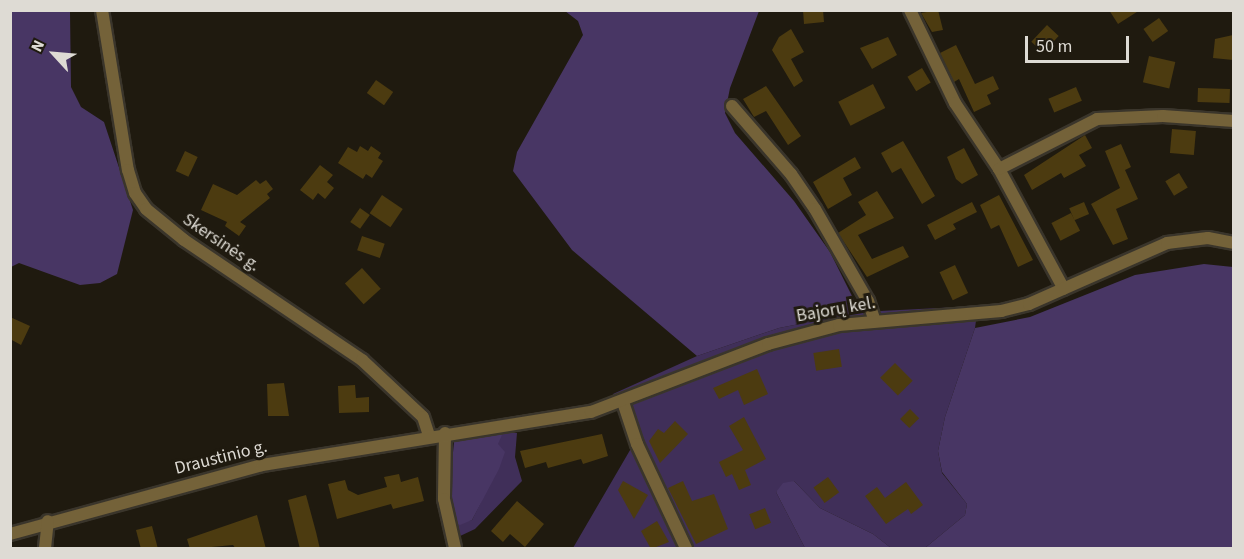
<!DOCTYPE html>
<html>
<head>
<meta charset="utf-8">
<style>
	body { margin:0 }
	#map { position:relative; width:1244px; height:559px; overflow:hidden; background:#1f1a0f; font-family:"Source Sans 3",sans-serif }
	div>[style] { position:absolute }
	.green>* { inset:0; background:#402f59 }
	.forest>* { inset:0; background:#483664 }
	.building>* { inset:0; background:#4c3b10; transform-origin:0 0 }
	.roads { filter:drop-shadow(2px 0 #3a352b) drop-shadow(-2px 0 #3a352b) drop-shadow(0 2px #3a352b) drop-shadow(0 -2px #3a352b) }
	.minor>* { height:12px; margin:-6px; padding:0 6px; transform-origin:6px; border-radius:6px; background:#746239 }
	span { translate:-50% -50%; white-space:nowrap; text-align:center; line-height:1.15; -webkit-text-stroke:6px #1f1a0f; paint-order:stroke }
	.street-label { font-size:18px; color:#dedbd4 }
	.frame { position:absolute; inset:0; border:12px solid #dedbd4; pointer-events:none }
	.north { position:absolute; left:24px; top:24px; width:60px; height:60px; -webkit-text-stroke:4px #1f1a0f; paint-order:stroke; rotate:296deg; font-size:16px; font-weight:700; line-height:24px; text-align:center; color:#dedbd4 }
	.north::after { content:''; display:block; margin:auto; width:21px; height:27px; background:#dedbd4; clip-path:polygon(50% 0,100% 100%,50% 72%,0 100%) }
	.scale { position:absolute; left:1025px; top:36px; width:104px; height:27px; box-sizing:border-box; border:3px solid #dedbd4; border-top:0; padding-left:8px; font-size:18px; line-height:21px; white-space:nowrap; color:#dedbd4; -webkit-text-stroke:4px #1f1a0f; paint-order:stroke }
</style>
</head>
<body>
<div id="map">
	<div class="green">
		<div style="clip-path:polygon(978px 306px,975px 328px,945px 417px,938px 451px,942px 473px,967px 504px,965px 515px,925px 548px,891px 548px,873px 534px,820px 508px,794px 481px,776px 492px,805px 548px,573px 548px,633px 445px,613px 394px,697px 356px,779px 328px,860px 312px)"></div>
		<div style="clip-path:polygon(499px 431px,517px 433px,515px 457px,522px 481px,475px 529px,458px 537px,455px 523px,472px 520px,481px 502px)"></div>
	</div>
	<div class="forest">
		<div style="clip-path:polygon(11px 10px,70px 11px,71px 87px,81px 107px,104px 122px,133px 210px,117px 274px,100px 283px,80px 285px,19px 263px,11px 267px)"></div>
		<div style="clip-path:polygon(565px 11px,759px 11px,730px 88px,725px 113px,735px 133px,794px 201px,830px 252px,860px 312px,779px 328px,697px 356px,572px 250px,513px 171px,517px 152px,583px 35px,578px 21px)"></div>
		<div style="clip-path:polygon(1204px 264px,1233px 267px,1233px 548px,925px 548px,965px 515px,967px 504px,942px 472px,938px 451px,945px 417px,975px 328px,1030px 317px,1135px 275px)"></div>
		<div style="clip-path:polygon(499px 431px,502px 435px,498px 444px,505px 452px,499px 469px,472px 520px,460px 525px,455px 523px,449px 494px,454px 442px)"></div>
		<div style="clip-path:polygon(794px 481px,820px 508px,873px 534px,891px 548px,805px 548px,776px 492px,783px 483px)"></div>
	</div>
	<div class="building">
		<div style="clip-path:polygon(803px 10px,823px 10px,824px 22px,804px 24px)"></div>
		<div style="clip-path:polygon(938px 10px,943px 30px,932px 32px,921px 13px)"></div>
		<div style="clip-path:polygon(1109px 10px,1140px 10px,1118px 24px)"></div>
		<div style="left:1159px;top:18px;width:16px;height:19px;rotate:55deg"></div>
		<div style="left:1047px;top:25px;width:16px;height:23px;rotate:43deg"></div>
		<div style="clip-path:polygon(791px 29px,804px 52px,791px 59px,803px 81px,794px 87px,772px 50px,779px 37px)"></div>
		<div style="clip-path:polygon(1233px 35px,1233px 60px,1213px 58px,1215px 39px)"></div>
		<div style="clip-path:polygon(888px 37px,897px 55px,872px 69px,860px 48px)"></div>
		<div style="clip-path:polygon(956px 45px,975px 84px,993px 76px,999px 89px,987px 95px,991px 104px,974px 112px,959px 79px,954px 82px,940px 53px)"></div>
		<div style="left:1149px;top:56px;width:27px;height:27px;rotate:13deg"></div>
		<div style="left:922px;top:68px;width:17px;height:17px;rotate:59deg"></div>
		<div style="left:376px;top:80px;width:21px;height:16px;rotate:35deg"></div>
		<div style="left:873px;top:84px;width:27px;height:39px;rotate:63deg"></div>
		<div style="clip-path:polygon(766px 86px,801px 136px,788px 145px,766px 111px,754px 117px,743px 99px)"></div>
		<div style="left:1076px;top:87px;width:15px;height:30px;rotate:67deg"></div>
		<div style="left:1198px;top:88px;width:32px;height:14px;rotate:2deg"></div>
		<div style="left:1172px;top:129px;width:24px;height:24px;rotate:5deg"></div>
		<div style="clip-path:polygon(1085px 135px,1092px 148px,1079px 155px,1086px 166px,1064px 178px,1061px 173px,1032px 190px,1024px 175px)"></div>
		<div style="clip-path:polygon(903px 141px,935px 196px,922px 204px,901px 168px,892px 173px,881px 153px)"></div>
		<div style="clip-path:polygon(1121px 144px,1131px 167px,1125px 170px,1138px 199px,1116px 209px,1128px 239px,1113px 245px,1091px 204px,1120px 188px,1105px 151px)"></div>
		<div style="clip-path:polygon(360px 146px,368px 151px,371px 146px,381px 153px,378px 158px,383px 161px,372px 178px,366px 174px,363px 179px,338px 163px,348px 147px,357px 152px)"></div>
		<div style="clip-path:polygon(964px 148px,978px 175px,962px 184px,956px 179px,947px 157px)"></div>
		<div style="left:185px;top:151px;width:14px;height:22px;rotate:25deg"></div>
		<div style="clip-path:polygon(855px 157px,861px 168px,843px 178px,852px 195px,828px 209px,813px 182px)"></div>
		<div style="clip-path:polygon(320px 165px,333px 175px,327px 182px,334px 188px,325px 199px,318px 193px,313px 200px,300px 190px)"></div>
		<div style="left:1179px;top:173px;width:17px;height:16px;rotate:59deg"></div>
		<div style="clip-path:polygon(256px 180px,260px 184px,266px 180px,273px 189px,267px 194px,270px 198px,240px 222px,246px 226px,239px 236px,225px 226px,227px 222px,201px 210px,213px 184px,237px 195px)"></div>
		<div style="clip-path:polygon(877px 191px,894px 218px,858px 235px,872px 259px,903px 246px,909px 257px,867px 277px,838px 233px,866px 215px,858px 202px)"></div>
		<div style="left:382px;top:195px;width:25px;height:22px;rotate:34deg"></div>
		<div style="clip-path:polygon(999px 195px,1033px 260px,1018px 267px,999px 225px,991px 229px,980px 205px)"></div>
		<div style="clip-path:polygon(972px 202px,977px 212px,953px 224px,956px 229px,935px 240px,927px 225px)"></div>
		<div style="left:1084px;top:202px;width:13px;height:16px;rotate:67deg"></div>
		<div style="left:360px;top:208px;width:12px;height:17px;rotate:35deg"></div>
		<div style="left:1071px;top:213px;width:20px;height:22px;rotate:63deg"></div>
		<div style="left:362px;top:236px;width:24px;height:15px;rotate:19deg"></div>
		<div style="left:955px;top:265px;width:31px;height:17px;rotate:65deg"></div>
		<div style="left:362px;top:268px;width:28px;height:23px;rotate:48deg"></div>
		<div style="clip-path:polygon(10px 317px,30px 326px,21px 345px,10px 339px)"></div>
		<div style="left:839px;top:349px;width:18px;height:26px;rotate:81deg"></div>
		<div style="left:895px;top:363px;width:25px;height:21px;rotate:45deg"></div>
		<div style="clip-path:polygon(757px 369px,768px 394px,744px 405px,738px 390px,719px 399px,713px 388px)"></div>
		<div style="clip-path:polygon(284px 383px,289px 416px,268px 416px,267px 384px)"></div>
		<div style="clip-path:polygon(355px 385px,356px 398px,369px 397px,369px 412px,339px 413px,338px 386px)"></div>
		<div style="left:910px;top:409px;width:13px;height:14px;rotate:45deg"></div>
		<div style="clip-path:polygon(744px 417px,766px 459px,745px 470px,751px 485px,739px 490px,732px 474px,726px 477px,719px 462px,743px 450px,729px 426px)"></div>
		<div style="clip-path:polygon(675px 421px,688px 434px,660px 463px,649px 441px,658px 429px,664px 433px)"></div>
		<div style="clip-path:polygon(602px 434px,608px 456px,583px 464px,581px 459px,548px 468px,546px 462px,525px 468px,520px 451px)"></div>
		<div style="clip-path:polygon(399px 474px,401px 482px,418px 477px,424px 501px,393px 509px,391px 504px,337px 519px,328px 484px,345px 480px,348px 490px,358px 495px,387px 487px,384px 477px)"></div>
		<div style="left:828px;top:477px;width:19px;height:18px;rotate:54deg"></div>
		<div style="clip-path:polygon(623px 481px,648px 495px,634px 519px,618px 490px)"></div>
		<div style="clip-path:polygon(683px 481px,692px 501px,714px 494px,728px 529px,696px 544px,668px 488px)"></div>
		<div style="clip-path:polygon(906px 482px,923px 505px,911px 514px,908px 509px,886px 524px,865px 496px,877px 487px,885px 498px)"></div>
		<div style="clip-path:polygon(306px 495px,316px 532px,320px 549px,300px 549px,288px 500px)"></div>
		<div style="clip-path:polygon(517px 501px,544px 524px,525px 547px,510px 534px,503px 542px,491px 531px)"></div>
		<div style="left:765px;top:508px;width:16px;height:17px;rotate:68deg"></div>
		<div style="clip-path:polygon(257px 515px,266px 549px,236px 549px,233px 545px,190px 549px,187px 539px)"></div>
		<div style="clip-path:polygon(657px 521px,669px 542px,651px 549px,641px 531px)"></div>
		<div style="clip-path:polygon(152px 526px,158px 549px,141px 549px,136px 530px)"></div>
	</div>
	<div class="roads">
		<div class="minor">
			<div style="left:102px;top:10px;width:162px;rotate:80.8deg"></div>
			<div style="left:128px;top:170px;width:24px;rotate:73deg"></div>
			<div style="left:135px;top:193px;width:19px;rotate:55deg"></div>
			<div style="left:146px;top:209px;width:49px;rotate:39.2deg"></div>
			<div style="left:184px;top:240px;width:215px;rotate:34deg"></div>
			<div style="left:362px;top:360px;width:83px;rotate:43.1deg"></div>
			<div style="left:423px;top:417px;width:19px;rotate:72deg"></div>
			<div style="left:910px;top:10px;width:103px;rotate:64.2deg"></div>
			<div style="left:955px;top:103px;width:79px;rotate:56.3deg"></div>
			<div style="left:999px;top:169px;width:136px;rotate:61.6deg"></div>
			<div style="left:732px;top:106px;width:90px;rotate:49.1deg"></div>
			<div style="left:791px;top:174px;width:42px;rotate:55.6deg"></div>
			<div style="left:815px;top:209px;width:106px;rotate:60.1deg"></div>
			<div style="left:868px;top:301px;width:21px;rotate:71deg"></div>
			<div style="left:999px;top:169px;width:110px;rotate:-27deg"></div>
			<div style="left:1097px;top:119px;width:66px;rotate:-2.6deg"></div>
			<div style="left:1163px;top:116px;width:71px;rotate:4deg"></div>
			<div style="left:623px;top:402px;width:44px;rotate:71.6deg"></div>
			<div style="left:637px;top:444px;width:115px;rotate:64.8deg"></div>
			<div style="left:445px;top:433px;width:66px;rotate:90.9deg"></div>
			<div style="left:444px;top:499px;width:50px;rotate:77.3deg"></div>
			<div style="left:10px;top:534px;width:261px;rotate:-15.3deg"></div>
			<div style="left:262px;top:465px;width:333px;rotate:-9.2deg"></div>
			<div style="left:591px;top:412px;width:190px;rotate:-21deg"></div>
			<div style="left:768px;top:344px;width:73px;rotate:-15deg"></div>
			<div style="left:839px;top:325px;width:163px;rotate:-4.9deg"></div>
			<div style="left:1001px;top:311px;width:29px;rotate:-14deg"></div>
			<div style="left:1029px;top:304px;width:151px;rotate:-23.8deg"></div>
			<div style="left:1167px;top:243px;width:41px;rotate:-7deg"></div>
			<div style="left:1208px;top:238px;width:26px;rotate:11deg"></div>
			<div style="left:45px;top:548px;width:27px;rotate:-84deg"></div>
		</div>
	</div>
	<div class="street-label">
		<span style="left:221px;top:243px;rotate:34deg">Skersinės g.</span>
		<span style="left:836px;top:310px;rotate:-10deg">Bajorų kel.</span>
		<span style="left:221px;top:458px;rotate:-14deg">Draustinio g.</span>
	</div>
	<div class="frame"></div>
	<div class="north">N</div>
	<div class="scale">50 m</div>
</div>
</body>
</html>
